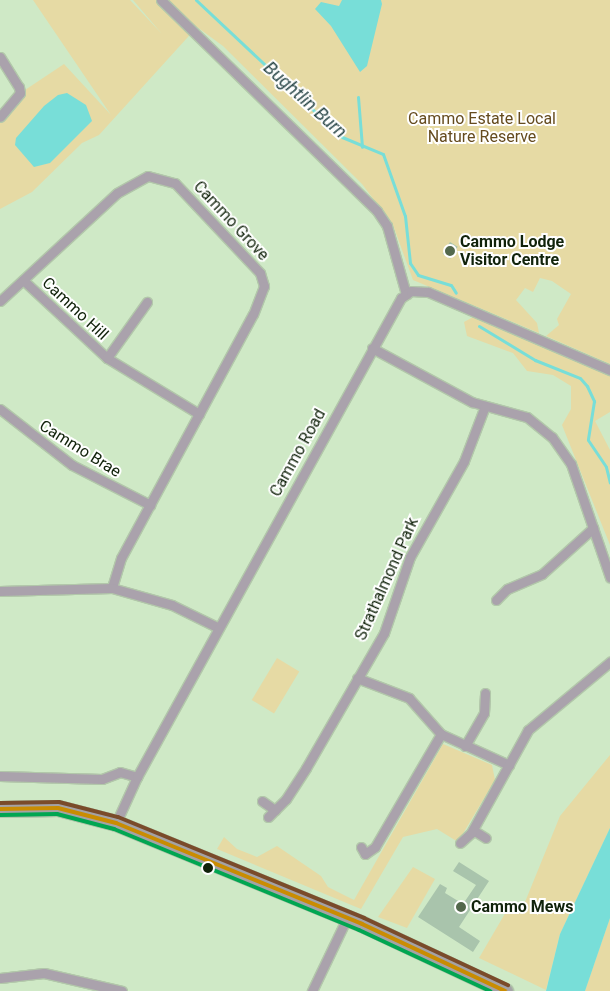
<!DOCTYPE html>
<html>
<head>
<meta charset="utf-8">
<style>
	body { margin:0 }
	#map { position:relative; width:610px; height:991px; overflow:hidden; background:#cfe9c6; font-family:Roboto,sans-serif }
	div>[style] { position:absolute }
	.green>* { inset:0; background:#e6daa4; transform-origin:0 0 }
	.water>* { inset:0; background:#78ded8 }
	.stream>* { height:3px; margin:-1.5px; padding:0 1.5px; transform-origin:1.5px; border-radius:1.5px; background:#78ded8 }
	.building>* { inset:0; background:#a9c4ac; transform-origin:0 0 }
	.roads { filter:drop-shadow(1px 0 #b2c7aa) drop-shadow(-1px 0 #b2c7aa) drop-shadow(0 1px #b2c7aa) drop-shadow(0 -1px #b2c7aa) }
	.street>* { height:9px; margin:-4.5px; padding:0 4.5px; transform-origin:4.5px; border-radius:4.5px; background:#aaa2ac }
	.primary>* { height:15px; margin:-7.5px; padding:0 7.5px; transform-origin:7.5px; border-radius:7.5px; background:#a4a2a5 }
	.bus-1>* { height:4px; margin:-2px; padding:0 2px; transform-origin:2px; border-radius:2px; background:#c98c02 }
	.bus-2>* { height:4px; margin:-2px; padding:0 2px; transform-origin:2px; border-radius:2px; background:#00a651 }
	.bus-3>* { height:4px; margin:-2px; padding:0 2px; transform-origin:2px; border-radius:2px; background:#7a4b2a }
	.dots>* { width:14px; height:14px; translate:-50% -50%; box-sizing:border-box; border:2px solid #fff; border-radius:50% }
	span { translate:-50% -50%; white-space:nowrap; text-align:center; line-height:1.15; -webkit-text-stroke:4px #fff; paint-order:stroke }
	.park-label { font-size:16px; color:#654b1e }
	.street-label { font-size:16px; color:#10220a }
	.poi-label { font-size:16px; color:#10220a; font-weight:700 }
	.left { translate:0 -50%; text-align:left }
	.water-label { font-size:18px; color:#274546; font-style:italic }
</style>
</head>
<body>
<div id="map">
	<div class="green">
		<div style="clip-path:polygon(33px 0,130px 0,162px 34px,133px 0,610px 0,610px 364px,546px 336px,559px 325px,557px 319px,571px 294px,552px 281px,540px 278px,533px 292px,525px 288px,516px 300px,537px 323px,539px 333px,413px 280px,393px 225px,362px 184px,223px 46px,197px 27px,99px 135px,82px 143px,32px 192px,0 209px,0 122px,20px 103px,25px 90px,64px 64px,111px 115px)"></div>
		<div style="clip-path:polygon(475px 316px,610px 375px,610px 412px,595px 421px,610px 450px,610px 545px,562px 425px,571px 409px,571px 386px,553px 375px,527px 371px,513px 353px,467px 336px,464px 322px)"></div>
		<div style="left:277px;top:658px;width:26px;height:49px;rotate:31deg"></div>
		<div style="clip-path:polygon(443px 744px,492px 765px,495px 780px,458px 842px,437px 829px,403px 837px,361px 909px,217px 849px,224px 837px,237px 849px,257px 857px,277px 846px,321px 876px,328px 887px,354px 900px)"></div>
		<div style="clip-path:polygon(610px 755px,610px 828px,560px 934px,546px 990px,479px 958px,510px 905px,525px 902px,560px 816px)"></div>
		<div style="clip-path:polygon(413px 867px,435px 879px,407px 928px,378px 917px)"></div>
		<div style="clip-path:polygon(610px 918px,610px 991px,585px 991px,589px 979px)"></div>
	</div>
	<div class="water">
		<div style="clip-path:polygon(342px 0,381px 0,382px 4px,367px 66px,360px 72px,331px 26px,315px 9px,321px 2px,339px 6px)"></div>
		<div style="clip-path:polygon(67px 93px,86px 105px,92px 121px,50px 163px,34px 167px,15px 145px,16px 138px,44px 106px,58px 95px)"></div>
		<div style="clip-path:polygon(610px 828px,610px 918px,585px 991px,546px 991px,560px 934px)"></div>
	</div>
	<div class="stream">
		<div style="left:196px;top:0;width:200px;rotate:43.2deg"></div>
		<div style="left:342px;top:137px;width:44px;rotate:22.5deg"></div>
		<div style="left:383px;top:154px;width:66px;rotate:70.5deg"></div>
		<div style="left:405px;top:216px;width:47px;rotate:83.9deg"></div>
		<div style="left:410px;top:263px;width:14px;rotate:56deg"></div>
		<div style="left:418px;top:275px;width:34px;rotate:17deg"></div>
		<div style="left:451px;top:285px;width:9px;rotate:58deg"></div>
		<div style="left:358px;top:97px;width:50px;rotate:85.4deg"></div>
		<div style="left:479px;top:326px;width:66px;rotate:31.3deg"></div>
		<div style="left:535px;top:360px;width:48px;rotate:21.8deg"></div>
		<div style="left:580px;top:378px;width:11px;rotate:49deg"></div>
		<div style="left:587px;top:386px;width:17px;rotate:65deg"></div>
		<div style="left:594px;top:401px;width:39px;rotate:99deg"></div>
		<div style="left:588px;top:440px;width:32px;rotate:56deg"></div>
		<div style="left:606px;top:467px;width:16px;rotate:76deg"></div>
	</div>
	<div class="building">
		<div style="left:450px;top:242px;width:9px;height:14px;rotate:32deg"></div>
		<div style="clip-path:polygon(459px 862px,489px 881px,459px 927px,480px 941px,473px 952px,418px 917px,440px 884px,447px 888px,445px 893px,463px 904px,476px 885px,453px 871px)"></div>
	</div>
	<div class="roads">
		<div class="street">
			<div style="left:161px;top:0;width:302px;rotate:44.3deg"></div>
			<div style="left:377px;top:211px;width:18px;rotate:56deg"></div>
			<div style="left:387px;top:226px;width:71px;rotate:74.4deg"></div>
			<div style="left:0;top:57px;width:36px;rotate:58deg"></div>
			<div style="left:19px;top:87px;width:6px;rotate:81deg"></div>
			<div style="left:20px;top:93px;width:31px;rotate:130deg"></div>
			<div style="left:23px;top:280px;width:115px;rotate:42.9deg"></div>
			<div style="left:107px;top:358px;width:108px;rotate:31.3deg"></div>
			<div style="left:0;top:301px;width:159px;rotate:-42.7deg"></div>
			<div style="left:117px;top:193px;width:35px;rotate:-29deg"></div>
			<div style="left:148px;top:176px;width:28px;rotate:15deg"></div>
			<div style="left:175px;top:183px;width:124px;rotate:46.6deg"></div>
			<div style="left:260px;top:273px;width:14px;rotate:73deg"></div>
			<div style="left:264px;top:286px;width:30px;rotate:111deg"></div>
			<div style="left:253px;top:314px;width:277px;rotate:118.4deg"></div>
			<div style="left:121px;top:558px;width:31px;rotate:107deg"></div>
			<div style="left:372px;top:348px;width:114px;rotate:28.4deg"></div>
			<div style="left:472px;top:402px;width:57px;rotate:15.3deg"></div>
			<div style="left:527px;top:417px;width:32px;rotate:39deg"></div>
			<div style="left:552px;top:437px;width:33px;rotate:55deg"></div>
			<div style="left:571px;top:464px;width:120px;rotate:71deg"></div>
			<div style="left:107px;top:358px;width:69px;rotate:-54.5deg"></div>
			<div style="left:0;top:409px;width:91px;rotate:37.9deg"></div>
			<div style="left:72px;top:465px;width:88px;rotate:27.1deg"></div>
			<div style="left:0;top:591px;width:112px;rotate:-1.5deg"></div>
			<div style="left:112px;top:588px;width:62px;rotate:15.8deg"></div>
			<div style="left:172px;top:605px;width:52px;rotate:26.1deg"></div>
			<div style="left:496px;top:600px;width:16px;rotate:-45deg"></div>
			<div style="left:507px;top:589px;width:38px;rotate:-23deg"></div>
			<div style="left:542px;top:574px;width:69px;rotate:-42deg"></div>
			<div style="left:357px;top:678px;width:56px;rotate:21deg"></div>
			<div style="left:409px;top:698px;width:48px;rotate:48.4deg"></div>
			<div style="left:441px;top:734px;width:75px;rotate:24.5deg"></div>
			<div style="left:465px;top:746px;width:38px;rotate:-60deg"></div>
			<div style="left:484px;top:713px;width:20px;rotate:-87deg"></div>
			<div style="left:0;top:776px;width:102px;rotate:1.7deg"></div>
			<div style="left:102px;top:779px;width:19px;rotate:-21deg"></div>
			<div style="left:120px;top:772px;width:18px;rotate:16deg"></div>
			<div style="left:262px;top:801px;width:16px;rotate:35deg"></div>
			<div style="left:268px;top:817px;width:25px;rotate:-45deg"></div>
			<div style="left:286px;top:799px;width:37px;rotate:-57deg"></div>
			<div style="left:306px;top:768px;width:156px;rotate:-60deg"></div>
			<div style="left:384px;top:633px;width:80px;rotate:-71.1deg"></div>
			<div style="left:410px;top:557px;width:110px;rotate:-60.6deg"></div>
			<div style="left:464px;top:461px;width:59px;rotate:-69.1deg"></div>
			<div style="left:116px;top:823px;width:51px;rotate:-65.5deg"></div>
			<div style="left:137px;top:777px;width:547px;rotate:-61.14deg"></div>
			<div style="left:401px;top:298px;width:12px;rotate:-35deg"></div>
			<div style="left:411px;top:291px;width:17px;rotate:3deg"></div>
			<div style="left:428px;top:292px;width:198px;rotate:23.2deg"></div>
			<div style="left:473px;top:830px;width:15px;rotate:32deg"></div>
			<div style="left:460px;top:843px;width:15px;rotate:-42deg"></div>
			<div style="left:471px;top:833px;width:118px;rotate:-61deg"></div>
			<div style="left:528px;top:730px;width:107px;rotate:-39.7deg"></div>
			<div style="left:361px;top:847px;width:8px;rotate:60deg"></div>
			<div style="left:365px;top:854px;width:12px;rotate:-35deg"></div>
			<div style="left:375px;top:847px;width:131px;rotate:-59.7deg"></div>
			<div style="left:0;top:978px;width:44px;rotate:-6.5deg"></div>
			<div style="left:44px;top:973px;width:80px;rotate:13deg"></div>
			<div style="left:312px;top:991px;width:81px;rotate:-64.4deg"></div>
		</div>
		<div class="primary">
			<div style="left:0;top:809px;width:58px;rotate:-1deg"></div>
			<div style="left:58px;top:808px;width:60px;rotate:14.5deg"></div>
			<div style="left:116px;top:823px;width:266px;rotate:22.3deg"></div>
			<div style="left:362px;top:924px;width:158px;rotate:25.1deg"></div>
		</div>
	</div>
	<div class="bus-1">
		<div style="left:0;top:809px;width:58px;rotate:-1deg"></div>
		<div style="left:58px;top:808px;width:60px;rotate:14.5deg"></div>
		<div style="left:116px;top:823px;width:266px;rotate:22.3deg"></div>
		<div style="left:362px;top:924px;width:158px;rotate:25.1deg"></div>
	</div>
	<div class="bus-2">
		<div style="left:0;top:815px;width:57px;rotate:-1deg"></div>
		<div style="left:57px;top:814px;width:59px;rotate:14.7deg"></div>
		<div style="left:114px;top:829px;width:265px;rotate:22.4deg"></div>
		<div style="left:359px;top:930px;width:145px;rotate:25deg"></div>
	</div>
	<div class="bus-3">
		<div style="left:0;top:803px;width:59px;rotate:-1deg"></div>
		<div style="left:59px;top:802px;width:61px;rotate:14.3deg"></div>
		<div style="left:118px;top:817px;width:266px;rotate:22.3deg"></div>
		<div style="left:364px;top:918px;width:159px;rotate:25deg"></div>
	</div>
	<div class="dots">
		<div style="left:450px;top:251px;background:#53684c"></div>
		<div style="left:208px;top:868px;background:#10220a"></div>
		<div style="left:461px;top:907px;background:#53684c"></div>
	</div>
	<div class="park-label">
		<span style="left:482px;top:128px">Cammo Estate Local<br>Nature Reserve</span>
	</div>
	<div class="street-label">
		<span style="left:231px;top:221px;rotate:47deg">Cammo Grove</span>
		<span style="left:75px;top:309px;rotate:43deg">Cammo Hill</span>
		<span style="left:80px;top:449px;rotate:32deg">Cammo Brae</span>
		<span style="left:298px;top:453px;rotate:-61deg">Cammo Road</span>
		<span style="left:387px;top:579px;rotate:-66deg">Strathalmond Park</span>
	</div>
	<div class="poi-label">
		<span class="left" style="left:460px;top:251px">Cammo Lodge<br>Visitor Centre</span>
		<span class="left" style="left:471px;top:907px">Cammo Mews</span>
	</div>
	<div class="water-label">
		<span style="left:305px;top:100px;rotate:42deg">Bughtlin Burn</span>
	</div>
</div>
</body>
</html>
